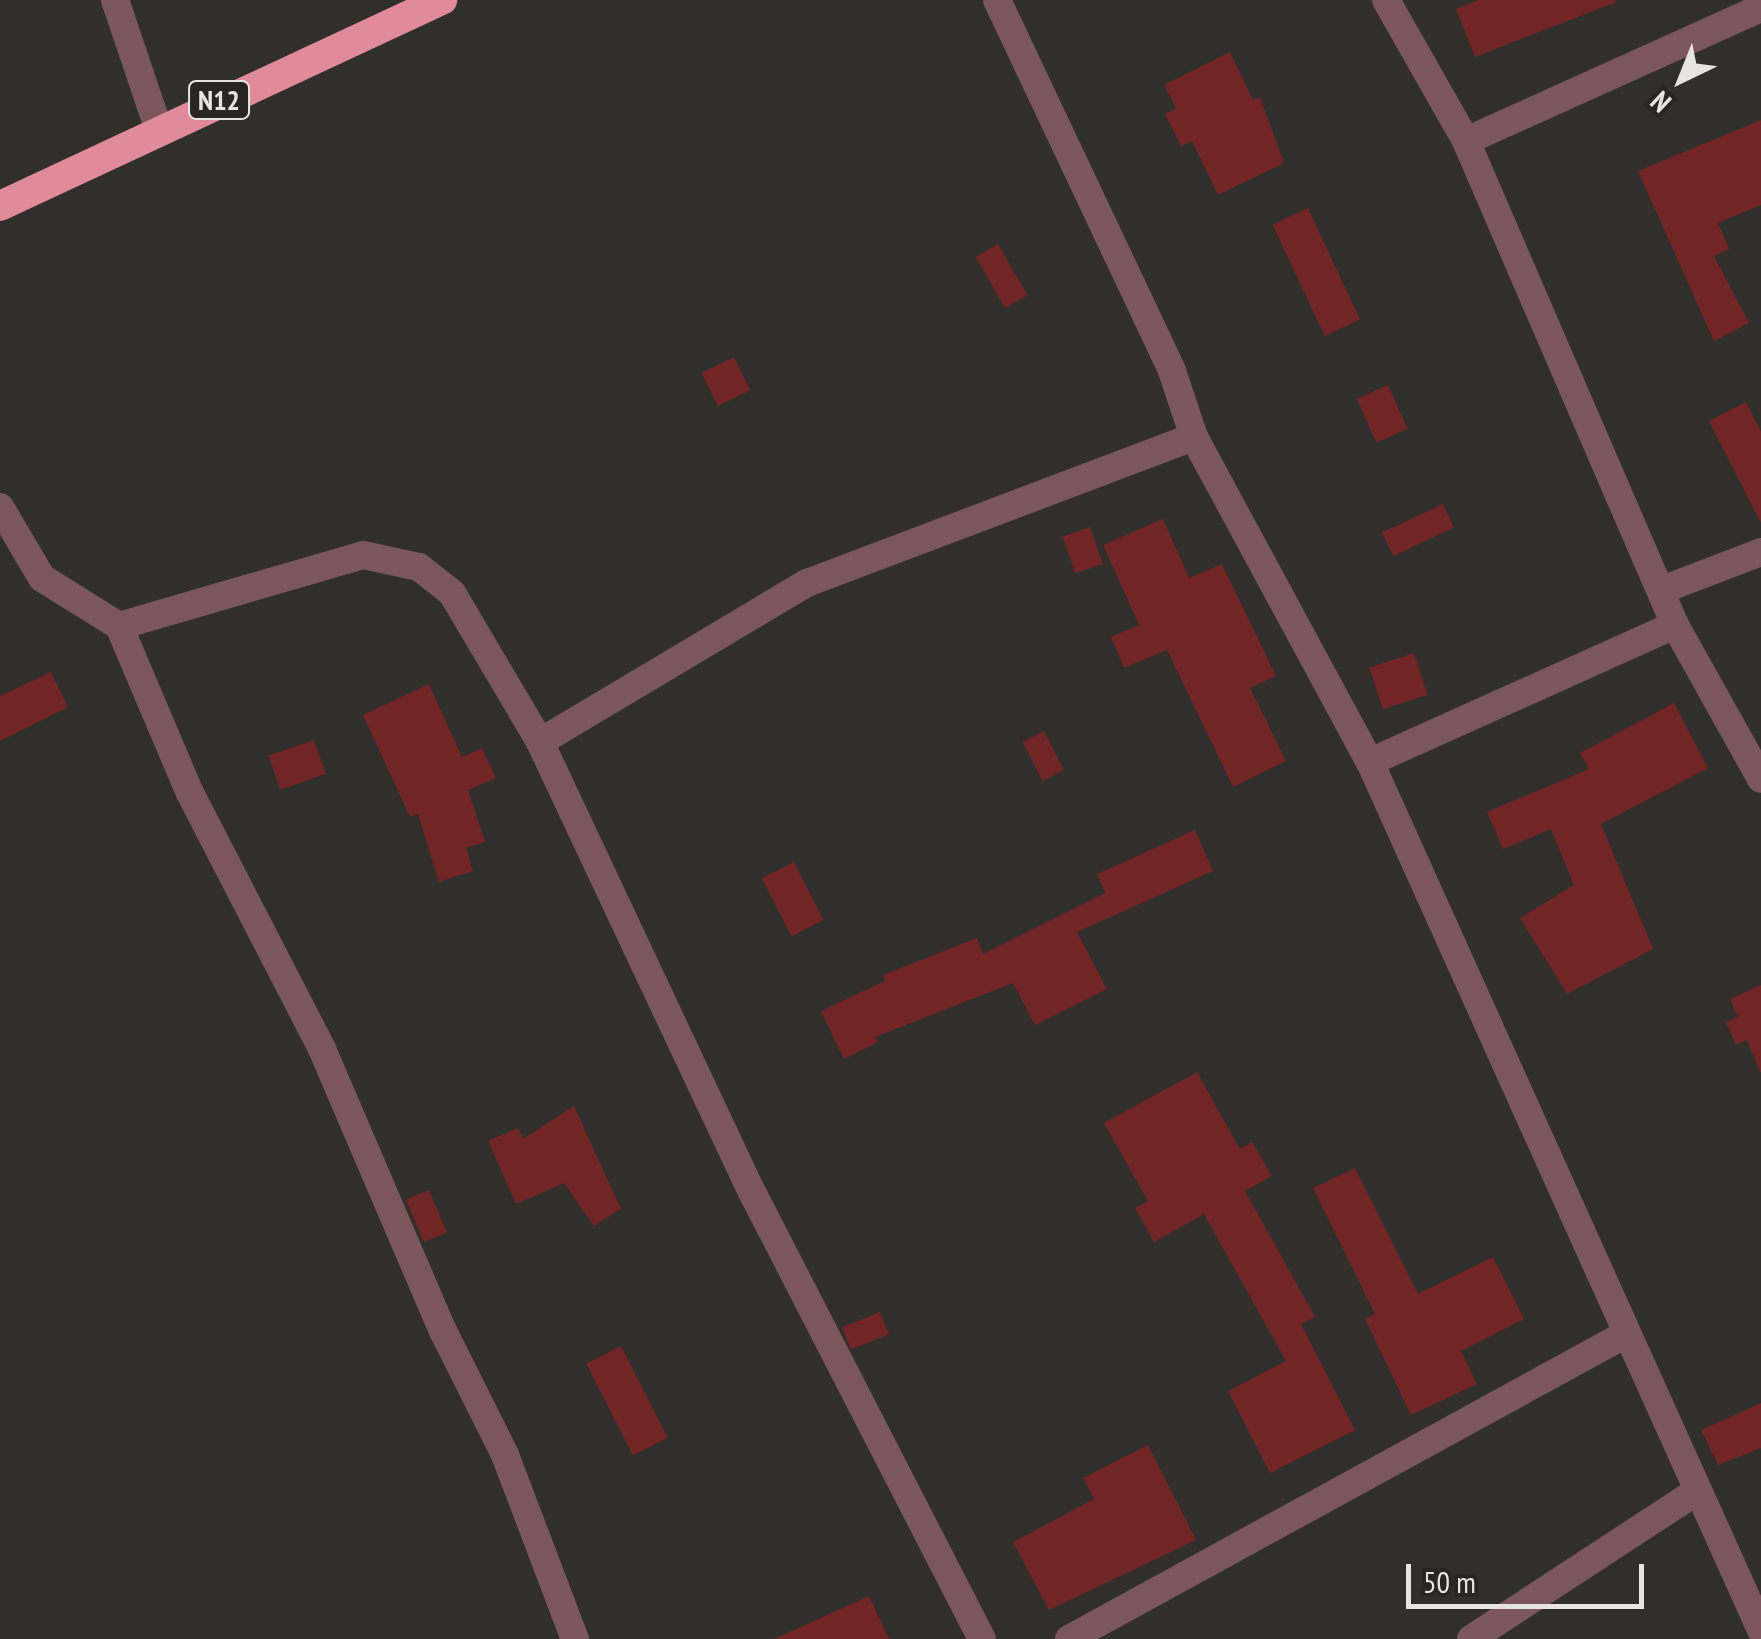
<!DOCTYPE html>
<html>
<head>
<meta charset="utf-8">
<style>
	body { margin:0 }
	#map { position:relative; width:1761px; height:1639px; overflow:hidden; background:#312f2b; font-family:"PT Sans Narrow",sans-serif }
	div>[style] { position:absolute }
	.building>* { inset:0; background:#712524; transform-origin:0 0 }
	.street>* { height:28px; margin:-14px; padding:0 14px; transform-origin:14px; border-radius:14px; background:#7b575d }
	.highway>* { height:30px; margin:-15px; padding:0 15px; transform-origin:15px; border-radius:15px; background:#e18a9a }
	span { translate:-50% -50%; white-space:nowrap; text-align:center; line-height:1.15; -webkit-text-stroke:10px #272621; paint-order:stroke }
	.shield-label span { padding:2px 8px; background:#272621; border:2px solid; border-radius:8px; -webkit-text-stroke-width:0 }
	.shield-label { font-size:28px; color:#e6e5e2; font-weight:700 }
	.north { position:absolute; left:1631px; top:30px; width:100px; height:100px; -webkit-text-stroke:8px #272621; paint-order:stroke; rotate:223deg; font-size:28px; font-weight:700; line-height:40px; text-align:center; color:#e6e5e2 }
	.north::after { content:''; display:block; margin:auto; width:35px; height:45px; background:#e6e5e2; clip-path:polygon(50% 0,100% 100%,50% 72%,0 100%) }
	.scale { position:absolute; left:1406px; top:1564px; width:238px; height:45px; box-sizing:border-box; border:5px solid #e6e5e2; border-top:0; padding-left:12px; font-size:30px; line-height:35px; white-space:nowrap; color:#e6e5e2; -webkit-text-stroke:8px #272621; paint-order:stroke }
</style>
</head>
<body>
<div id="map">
	<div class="building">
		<div style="clip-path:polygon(1479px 0,1615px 0,1616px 2px,1475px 57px,1456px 9px)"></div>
		<div style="clip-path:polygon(1230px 52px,1253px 100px,1260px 97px,1284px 163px,1218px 195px,1192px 141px,1181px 146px,1165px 114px,1176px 108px,1164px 85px)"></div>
		<div style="clip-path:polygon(1761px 120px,1761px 205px,1718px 223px,1729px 249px,1714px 256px,1749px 323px,1714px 341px,1638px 171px)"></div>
		<div style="left:1308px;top:208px;width:123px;height:39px;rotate:65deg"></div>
		<div style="left:998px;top:244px;width:59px;height:26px;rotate:60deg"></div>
		<div style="left:734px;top:357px;width:37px;height:36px;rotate:64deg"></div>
		<div style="left:1388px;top:385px;width:48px;height:34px;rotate:66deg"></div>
		<div style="clip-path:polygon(1746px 402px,1761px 432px,1761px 523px,1709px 421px)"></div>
		<div style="left:1443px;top:504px;width:26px;height:67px;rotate:65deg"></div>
		<div style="clip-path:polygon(1163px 519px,1189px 578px,1222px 564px,1276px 676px,1250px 688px,1286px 761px,1233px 787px,1167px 650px,1124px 668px,1111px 637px,1139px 625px,1103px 545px)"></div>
		<div style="left:1090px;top:527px;width:39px;height:29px;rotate:71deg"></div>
		<div style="left:1414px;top:653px;width:44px;height:47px;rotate:72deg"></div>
		<div style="clip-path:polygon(51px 672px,68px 707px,0 741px,0 696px)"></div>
		<div style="clip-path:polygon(429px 684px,462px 757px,482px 748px,496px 778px,468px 790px,485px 842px,466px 848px,473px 871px,439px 882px,418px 814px,410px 817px,363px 715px)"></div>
		<div style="clip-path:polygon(1674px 703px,1708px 768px,1601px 824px,1653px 949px,1567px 994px,1520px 918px,1574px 885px,1551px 829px,1503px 849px,1487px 812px,1589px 769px,1580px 753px)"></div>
		<div style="left:1044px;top:731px;width:44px;height:24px;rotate:63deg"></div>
		<div style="left:314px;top:740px;width:36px;height:48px;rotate:71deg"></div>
		<div style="clip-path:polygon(1195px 830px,1213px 871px,1077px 932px,1107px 989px,1035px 1025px,1013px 983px,875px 1037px,878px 1042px,844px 1059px,821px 1011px,885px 981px,883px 975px,977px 938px,983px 954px,1105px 893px,1097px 874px)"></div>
		<div style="left:794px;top:862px;width:65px;height:36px;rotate:63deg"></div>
		<div style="clip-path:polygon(1761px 985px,1761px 1072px,1760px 1072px,1747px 1040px,1736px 1045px,1726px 1022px,1738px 1017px,1730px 999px)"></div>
		<div style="clip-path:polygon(1197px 1072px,1240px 1149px,1252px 1142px,1272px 1176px,1245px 1191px,1315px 1317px,1301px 1324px,1355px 1430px,1270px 1473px,1228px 1391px,1286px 1361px,1204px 1214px,1154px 1242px,1135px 1208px,1148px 1201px,1104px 1123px)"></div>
		<div style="clip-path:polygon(574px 1106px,621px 1209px,594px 1226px,564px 1183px,516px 1204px,488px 1141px,518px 1128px,523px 1139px)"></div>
		<div style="clip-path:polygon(1355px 1168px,1418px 1294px,1493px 1257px,1524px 1319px,1461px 1351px,1477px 1384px,1411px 1415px,1365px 1319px,1375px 1314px,1313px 1188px)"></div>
		<div style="left:429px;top:1190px;width:46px;height:25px;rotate:67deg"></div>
		<div style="left:880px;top:1312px;width:24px;height:41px;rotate:68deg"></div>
		<div style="left:621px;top:1346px;width:103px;height:39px;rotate:63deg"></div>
		<div style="clip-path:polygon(1761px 1403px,1761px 1448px,1718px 1465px,1701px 1430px)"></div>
		<div style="clip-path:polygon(1148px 1445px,1196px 1540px,1049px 1610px,1013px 1542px,1094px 1499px,1083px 1478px)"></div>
		<div style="clip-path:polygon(869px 1596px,889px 1639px,774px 1639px)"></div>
	</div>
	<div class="street">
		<div style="left:115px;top:0;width:134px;rotate:71.3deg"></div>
		<div style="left:997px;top:0;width:410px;rotate:64.7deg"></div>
		<div style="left:1172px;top:371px;width:70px;rotate:71.6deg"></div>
		<div style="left:1194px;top:437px;width:370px;rotate:61.6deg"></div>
		<div style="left:1370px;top:762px;width:952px;rotate:65.75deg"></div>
		<div style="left:1386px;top:0;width:162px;rotate:60.4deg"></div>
		<div style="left:1466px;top:141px;width:527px;rotate:66.64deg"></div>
		<div style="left:1675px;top:625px;width:176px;rotate:60.8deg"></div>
		<div style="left:1466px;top:141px;width:324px;rotate:-24.3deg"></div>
		<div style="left:0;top:507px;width:82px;rotate:59.4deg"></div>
		<div style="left:42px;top:578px;width:91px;rotate:31.9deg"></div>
		<div style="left:119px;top:626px;width:181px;rotate:67deg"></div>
		<div style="left:190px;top:793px;width:288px;rotate:62.7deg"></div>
		<div style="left:322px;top:1049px;width:307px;rotate:66.8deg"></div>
		<div style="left:443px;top:1331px;width:139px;rotate:63.4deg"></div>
		<div style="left:505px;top:1455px;width:197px;rotate:69.2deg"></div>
		<div style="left:1662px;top:590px;width:106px;rotate:-21deg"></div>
		<div style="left:119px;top:626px;width:254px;rotate:-16.2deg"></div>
		<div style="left:363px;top:555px;width:57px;rotate:12.1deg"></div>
		<div style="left:419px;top:567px;width:42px;rotate:38.2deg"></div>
		<div style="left:452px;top:593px;width:173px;rotate:59.4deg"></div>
		<div style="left:540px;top:742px;width:500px;rotate:64.8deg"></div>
		<div style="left:753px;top:1194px;width:500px;rotate:62.77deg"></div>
		<div style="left:540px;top:742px;width:311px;rotate:-30.8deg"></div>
		<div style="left:807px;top:583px;width:414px;rotate:-20.7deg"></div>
		<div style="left:1370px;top:762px;width:334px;rotate:-24.2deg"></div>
		<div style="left:1069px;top:1639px;width:633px;rotate:-28.71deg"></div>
		<div style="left:1471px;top:1639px;width:267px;rotate:-33.2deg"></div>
	</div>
	<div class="highway">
		<div style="left:0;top:206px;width:488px;rotate:-25deg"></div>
	</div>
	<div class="shield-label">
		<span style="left:219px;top:100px">N12</span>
	</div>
	<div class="north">N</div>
	<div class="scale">50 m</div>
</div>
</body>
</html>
